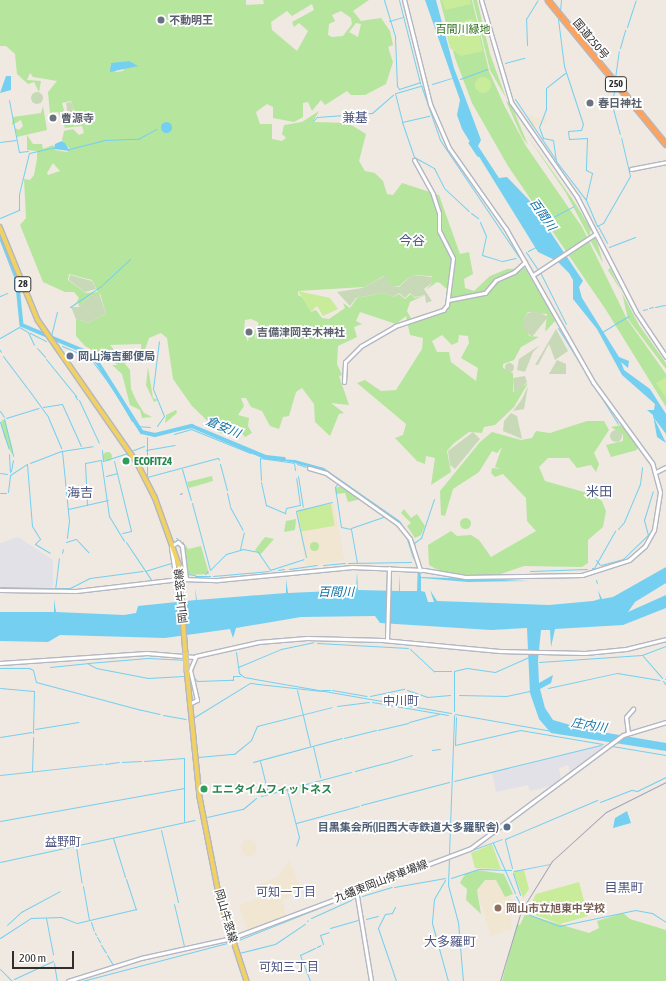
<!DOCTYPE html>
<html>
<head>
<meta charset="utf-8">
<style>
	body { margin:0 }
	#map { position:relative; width:666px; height:981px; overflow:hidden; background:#efe9e1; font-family:"Asap Condensed","Noto Sans JP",sans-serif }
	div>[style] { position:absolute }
	.industrial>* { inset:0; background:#e3e1e8 }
	.education>* { inset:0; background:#f0e6d1; transform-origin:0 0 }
	.round { border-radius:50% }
	.green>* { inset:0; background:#b6e59e }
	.cemetery>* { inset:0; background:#c8d9b8 }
	.pitch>* { inset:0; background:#c9ec9a; transform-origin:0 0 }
	.water>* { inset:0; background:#75cff0 }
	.stream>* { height:1px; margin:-0.5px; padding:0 0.5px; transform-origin:0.5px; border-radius:0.5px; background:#75cff0 }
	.river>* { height:3.5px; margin:-1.75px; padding:0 1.75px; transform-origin:1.75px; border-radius:1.75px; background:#75cff0 }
	.roads { filter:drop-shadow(1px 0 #b4b7c1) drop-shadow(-1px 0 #b4b7c1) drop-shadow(0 1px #b4b7c1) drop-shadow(0 -1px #b4b7c1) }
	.secondary>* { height:3px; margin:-1.5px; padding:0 1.5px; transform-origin:1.5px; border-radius:1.5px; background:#fff }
	.primary>* { height:3.5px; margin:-1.75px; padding:0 1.75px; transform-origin:1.75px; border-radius:1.75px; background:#f2d163 }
	.highway>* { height:4.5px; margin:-2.25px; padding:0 2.25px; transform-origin:2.25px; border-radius:2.25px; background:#ffa35c }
	.rail>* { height:1px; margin:-0.5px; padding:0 0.5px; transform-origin:0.5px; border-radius:0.5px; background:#a3a6b8 }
	.bridges { filter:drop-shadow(1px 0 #c9c9c9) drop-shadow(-1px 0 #c9c9c9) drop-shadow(0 1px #c9c9c9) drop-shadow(0 -1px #c9c9c9) }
	.primary-bridge>* { height:3.5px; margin:-1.75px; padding:0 1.75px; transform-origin:1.75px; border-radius:1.75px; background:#f2d163 }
	.dots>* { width:11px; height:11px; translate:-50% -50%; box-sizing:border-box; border:2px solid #fff; border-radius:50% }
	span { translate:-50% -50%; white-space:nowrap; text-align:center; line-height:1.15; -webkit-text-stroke:3.5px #fff; paint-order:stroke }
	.shield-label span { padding:1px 3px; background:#fff; border:1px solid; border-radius:3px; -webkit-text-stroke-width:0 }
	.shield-label { font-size:10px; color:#2e2e2e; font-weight:700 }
	.worship-label { font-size:11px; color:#5b616d; font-weight:700 }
	.left { translate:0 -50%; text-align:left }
	.park-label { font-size:11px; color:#2c6e1b }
	.street-label { font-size:11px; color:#2e2e2e }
	.service-label { font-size:11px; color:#4e5e75; font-weight:700 }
	.right { translate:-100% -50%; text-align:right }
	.leisure-label { font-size:11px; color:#27864d; font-weight:700 }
	.education-label { font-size:11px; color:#785e54; font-weight:700 }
	.water-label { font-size:12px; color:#0d6fa3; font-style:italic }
	.neighbourhood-label { font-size:12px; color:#4d5680 }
	.quarter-label { font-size:13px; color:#4d5680 }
	.scale { position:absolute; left:12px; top:951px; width:62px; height:18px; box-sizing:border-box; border:2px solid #2e2e2e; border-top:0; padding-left:5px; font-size:12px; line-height:14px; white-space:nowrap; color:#2e2e2e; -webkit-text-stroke:3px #fff; paint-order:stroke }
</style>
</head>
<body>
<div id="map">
	<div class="industrial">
		<div style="clip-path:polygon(18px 537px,53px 560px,53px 587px,0 587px,0 543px)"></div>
		<div style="clip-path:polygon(602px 745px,605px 746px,570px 772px,568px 765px,559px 768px,561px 779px,554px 785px,530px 791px,528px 785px,496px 792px,492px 773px)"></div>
	</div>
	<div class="education">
		<div style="clip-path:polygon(530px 115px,542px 120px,545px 114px,546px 123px,532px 127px,527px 120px)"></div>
		<div style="left:334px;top:503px;width:58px;height:39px;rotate:80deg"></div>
		<div class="round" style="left:241px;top:840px;width:16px;height:16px"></div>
		<div style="clip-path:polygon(289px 861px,302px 890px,282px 900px,286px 916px,248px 932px,239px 905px,263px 897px,260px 884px,278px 877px)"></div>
		<div style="clip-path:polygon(485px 880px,496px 880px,500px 891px,503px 890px,505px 897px,511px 896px,515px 909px,510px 911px,512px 929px,491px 936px,477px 890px)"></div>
	</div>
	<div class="green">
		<div style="clip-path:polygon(evenodd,0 0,246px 0,246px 5px,264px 4px,263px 0,369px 0,353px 11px,361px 21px,381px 18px,390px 31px,393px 45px,388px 47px,393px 62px,386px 84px,365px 95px,351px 95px,347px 91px,325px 105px,321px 100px,312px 111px,308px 102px,303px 103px,303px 117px,294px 122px,273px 118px,273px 107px,267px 104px,256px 112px,260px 124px,272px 124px,272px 139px,282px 141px,286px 138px,282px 134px,284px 125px,302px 122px,319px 111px,313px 122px,348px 123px,366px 134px,359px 161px,365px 171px,375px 173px,383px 181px,387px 194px,393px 195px,402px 183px,439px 195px,460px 254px,469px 252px,473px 274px,464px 279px,465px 288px,474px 291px,490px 276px,507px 269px,525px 268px,556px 320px,545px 332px,547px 314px,528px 312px,524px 319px,529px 336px,539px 337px,521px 347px,514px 360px,503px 364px,503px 368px,513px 373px,513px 392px,528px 383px,514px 407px,495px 425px,484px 427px,482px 433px,469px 432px,453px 444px,447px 451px,451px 472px,431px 485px,435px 458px,426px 456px,425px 464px,417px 461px,395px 438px,403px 435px,406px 424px,357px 383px,365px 380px,381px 391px,396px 390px,422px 349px,423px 338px,410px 335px,406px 316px,396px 324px,360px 312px,356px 321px,362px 324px,354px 327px,357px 337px,338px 346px,337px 364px,342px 375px,339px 376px,349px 405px,331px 403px,344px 413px,339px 414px,330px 436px,315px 422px,314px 404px,302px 388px,296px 392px,289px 416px,283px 417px,279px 429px,270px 426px,262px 411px,251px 407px,246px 398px,241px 398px,244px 406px,238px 415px,249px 418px,248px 426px,252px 433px,245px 437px,241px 432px,220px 433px,192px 406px,173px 379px,167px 338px,161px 333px,149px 338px,142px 358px,141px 344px,110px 345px,130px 370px,131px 389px,136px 400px,144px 413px,152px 417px,142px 418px,140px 410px,130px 405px,122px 374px,112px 365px,118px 365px,85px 346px,76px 336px,76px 319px,88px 323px,106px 314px,100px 293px,97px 297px,91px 295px,79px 307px,78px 301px,73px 308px,79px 298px,74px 292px,65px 292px,43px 282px,20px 225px,26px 218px,24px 179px,30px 180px,34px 175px,37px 159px,37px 151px,27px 150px,27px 135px,33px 144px,42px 144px,43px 149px,53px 145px,55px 150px,67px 152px,70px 149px,62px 140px,64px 131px,73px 129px,79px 135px,84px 133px,82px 126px,65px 128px,58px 112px,50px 113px,48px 92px,57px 81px,33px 77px,30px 73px,27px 80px,41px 81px,39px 92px,34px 82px,28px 84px,17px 74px,15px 54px,6px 46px,0 46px,0 0,312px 4px,314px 10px,292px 22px,294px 27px,299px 23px,308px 31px,297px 51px,272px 30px,271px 22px,287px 11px,292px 16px,312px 4px,0 0,341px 11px,351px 18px,352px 24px,343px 36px,332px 37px,328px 35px,329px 24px,335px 21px,332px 15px,341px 11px,0 0,356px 23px,361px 24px,358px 37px,349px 32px,356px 23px,0 0,129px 61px,123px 71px,116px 72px,110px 64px,129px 61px,0 0,71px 101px,78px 122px,68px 124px,62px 103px,71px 101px,0 0,53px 163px,60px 171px,48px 175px,47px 173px,53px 163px,0 0,69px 274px,92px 280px,98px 292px,86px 293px,68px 280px,69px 274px,0 0,412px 275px,432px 276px,432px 283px,426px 290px,437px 282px,440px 283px,451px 293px,448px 308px,413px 322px,407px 311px,410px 302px,425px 295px,415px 298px,411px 294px,405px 299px,399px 294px,393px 297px,384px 293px,357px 298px,350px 308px,343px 303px,345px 308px,329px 319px,322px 318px,316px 310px,311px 312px,304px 298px,298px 295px,298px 291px,364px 287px,384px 276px,393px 287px,399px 286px,412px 275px,0 0,251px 319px,258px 322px,259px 327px,255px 340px,256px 329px,249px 334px,248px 342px,244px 331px,245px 320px,251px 319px,0 0,442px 335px,452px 345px,458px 342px,459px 335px,468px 336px,469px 343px,461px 358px,478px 368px,476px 381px,451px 362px,449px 352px,437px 352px,432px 341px,442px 335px)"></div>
		<div style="clip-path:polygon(440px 0,472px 0,489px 71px,504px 105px,526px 146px,582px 227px,627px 319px,666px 374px,666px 407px,606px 310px,508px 166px,472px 103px,455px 58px)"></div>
		<div style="clip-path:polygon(473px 0,477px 0,490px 54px,506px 98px,490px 70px)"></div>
		<div style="clip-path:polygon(506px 101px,511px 104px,528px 145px,522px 137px)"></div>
		<div style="clip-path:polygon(43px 106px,47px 130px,17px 137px,15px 128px,19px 130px,23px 126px,21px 120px,12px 125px,13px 117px,41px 113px)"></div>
		<div style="clip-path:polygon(526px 134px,573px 200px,591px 229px,589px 237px,566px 193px)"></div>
		<div style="clip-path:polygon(595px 237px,598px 245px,603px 263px,590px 240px)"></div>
		<div style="clip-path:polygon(610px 268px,622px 292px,608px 270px)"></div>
		<div style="clip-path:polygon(622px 293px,639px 325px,666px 363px,666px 369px,628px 319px)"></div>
		<div style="clip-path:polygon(148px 367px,153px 398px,158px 400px,154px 402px,146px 385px)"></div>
		<div style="clip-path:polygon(176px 410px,177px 413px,165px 423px,166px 415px)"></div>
		<div style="clip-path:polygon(5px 419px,13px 451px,12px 455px,4px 436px,1px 421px)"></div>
		<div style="clip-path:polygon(587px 421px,604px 421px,609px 430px,594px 453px,599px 464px,596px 472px,591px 465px,577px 468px,569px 458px,548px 458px,539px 467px,545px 481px,591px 494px,602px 501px,606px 511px,603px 527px,588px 540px,588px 563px,582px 567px,524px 566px,498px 575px,470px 576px,445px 574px,429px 565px,428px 545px,451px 531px,457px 536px,471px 535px,479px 540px,491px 557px,536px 531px,527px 521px,526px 498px,503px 474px,495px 477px,491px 473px,492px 468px,501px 469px,495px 467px,502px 447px,497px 453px,492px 451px,479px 472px,453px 489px,445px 516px,441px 515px,440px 491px,480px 442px,492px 432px,521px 440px,532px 438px,536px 431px,550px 433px)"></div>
		<div style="clip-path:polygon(622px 425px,638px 445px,637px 450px,611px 457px,606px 445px,623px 441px,623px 435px,611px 427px)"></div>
		<div class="round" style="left:102.5px;top:451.5px;width:9px;height:9px"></div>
		<div style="clip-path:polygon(212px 476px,213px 481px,189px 488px,187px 482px)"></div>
		<div style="clip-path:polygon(342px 486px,361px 499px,348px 502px,345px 493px,336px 494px,335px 488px)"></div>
		<div style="clip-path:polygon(404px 509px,411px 518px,417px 514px,425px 526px,421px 535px,415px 538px,407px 526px,411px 523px,401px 513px)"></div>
		<div class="round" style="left:459.5px;top:517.5px;width:11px;height:11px"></div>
		<div style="clip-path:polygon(296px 519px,295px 530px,284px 532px,286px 521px)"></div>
		<div style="clip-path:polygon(265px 537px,274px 539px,260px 555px,255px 550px)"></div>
		<div class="round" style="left:309.5px;top:541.5px;width:9px;height:9px"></div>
		<div style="clip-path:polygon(186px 545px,188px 549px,201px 546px,209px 574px,187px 575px,183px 557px)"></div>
		<div style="clip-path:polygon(477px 870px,504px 874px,513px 894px,505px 897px,496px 880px,485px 880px,477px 890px,481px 914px,466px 900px,467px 889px,460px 883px,465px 874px)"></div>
		<div style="clip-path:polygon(623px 913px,630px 919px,666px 930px,666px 981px,502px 981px,517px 924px,520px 925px,525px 914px,589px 933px,599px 928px,597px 921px)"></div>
	</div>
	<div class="cemetery">
		<div class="round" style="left:31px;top:92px;width:12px;height:12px"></div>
		<div style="clip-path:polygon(71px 102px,78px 121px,69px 123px,66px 103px)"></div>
		<div style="clip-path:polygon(70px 275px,92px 281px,96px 289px,85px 292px,69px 280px)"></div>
		<div style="clip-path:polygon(412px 275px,432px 277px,432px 283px,424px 289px,432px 301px,426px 303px,425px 295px,415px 297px,410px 293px,405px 298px,399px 293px,393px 297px,384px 293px,356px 298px,350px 306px,337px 292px,362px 288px,385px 276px,393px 287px,399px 287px)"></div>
		<div style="clip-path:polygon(99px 293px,106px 314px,88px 323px,76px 319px,71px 307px,79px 307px,91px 295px,97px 297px)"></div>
		<div style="clip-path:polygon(538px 311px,548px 317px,532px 337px,524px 330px,524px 319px,528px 313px)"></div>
		<div style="clip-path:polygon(556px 329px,568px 351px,555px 360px,549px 344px,538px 365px,535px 365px)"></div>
		<div style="clip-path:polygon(540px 345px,533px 352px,525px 372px,517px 370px,519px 359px)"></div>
		<div style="clip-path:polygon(557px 360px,566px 364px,566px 374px,549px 374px)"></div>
		<div class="round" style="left:504.5px;top:362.5px;width:9px;height:9px"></div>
		<div style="clip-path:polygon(525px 376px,527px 382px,517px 392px,514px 391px,513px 378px)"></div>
		<div style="clip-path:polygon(528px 386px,524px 409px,513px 411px,522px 399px)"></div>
		<div style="clip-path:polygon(511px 413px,517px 416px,522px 439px,503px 431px,504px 421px)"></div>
		<div class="round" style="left:610px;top:430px;width:12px;height:12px"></div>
		<div style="clip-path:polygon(473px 432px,480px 439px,455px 469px,450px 465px,448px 451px)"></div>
	</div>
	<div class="pitch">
		<div style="clip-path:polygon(442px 0,470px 0,471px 4px,445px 10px)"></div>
		<div style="clip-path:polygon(471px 19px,476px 22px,483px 51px,461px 56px,450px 48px,445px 27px)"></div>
		<div class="round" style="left:475px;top:77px;width:16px;height:16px"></div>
		<div style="clip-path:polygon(298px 291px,330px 298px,338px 309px,323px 316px,317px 306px,311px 312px)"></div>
		<div style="clip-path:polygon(666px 377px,666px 398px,656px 383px)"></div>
		<div style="left:331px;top:504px;width:22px;height:34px;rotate:80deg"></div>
		<div style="clip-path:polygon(492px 844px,501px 869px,475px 868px,471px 853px)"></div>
		<div style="clip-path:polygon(524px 870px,529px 889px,523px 898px,513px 871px)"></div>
		<div style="clip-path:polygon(579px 882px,588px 916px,560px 924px,527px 912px,536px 894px)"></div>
	</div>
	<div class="water">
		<div style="clip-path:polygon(425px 0,436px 0,454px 68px,481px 140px,478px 146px,499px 178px,507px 177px,529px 200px,583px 281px,579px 287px,582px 298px,619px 357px,629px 361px,628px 368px,621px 362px,624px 370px,650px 389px,666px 414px,666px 434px,654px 418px,666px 443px,657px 437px,653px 415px,647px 410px,654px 410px,655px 404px,622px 375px,597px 329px,573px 299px,573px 280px,569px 273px,557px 261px,538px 252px,462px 129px,457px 115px,460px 100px)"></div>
		<div style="clip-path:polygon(129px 61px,138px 66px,110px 72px,111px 63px)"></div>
		<div style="clip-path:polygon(6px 76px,11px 76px,11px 90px,0 93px)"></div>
		<div class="round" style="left:160.5px;top:121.5px;width:11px;height:11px"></div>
		<div style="clip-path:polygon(62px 141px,65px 143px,70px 151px,54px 149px,55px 144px)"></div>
		<div style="clip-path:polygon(279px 459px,295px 460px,324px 468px,400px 521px,415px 543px,421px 577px,530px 581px,468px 582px,421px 578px,421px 591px,425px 592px,428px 602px,434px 602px,430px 590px,437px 601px,549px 605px,593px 601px,600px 599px,598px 590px,602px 599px,613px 597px,666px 567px,666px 583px,635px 602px,628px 612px,666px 595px,666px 608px,623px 625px,555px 629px,551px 647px,550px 630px,541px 630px,538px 660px,539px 683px,553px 675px,551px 683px,540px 689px,545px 708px,553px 720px,584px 729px,666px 743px,666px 751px,551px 733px,539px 719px,530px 693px,527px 628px,491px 630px,380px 623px,375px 616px,301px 617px,236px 628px,233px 638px,230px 629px,165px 638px,60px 635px,48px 642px,0 641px,0 612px,54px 612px,54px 599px,56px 612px,124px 615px,136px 613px,138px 606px,196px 600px,195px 588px,197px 600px,286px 593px,286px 579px,288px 593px,356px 590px,357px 572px,358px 590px,399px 591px,399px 574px,400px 591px,417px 591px,418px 562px,410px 536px,399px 523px,324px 470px)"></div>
		<div style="clip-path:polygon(627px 811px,631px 823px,613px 828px,615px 818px)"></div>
	</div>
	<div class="stream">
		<div style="left:384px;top:0;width:39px;rotate:73deg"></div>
		<div style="left:395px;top:37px;width:49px;rotate:87.7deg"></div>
		<div style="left:397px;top:86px;width:4px;rotate:56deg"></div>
		<div style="left:399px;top:89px;width:22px;rotate:-18deg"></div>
		<div style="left:399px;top:0;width:86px;rotate:75.8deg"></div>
		<div style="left:560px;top:11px;width:11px;rotate:-85deg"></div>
		<div style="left:558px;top:19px;width:47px;rotate:82.7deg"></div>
		<div style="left:564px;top:66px;width:61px;rotate:71.9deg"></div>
		<div style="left:583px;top:124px;width:6px;rotate:108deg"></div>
		<div style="left:581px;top:130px;width:13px;rotate:176deg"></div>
		<div style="left:568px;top:131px;width:8px;rotate:83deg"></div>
		<div style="left:569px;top:139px;width:18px;rotate:-3deg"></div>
		<div style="left:587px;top:138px;width:32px;rotate:92deg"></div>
		<div style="left:586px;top:170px;width:7px;rotate:27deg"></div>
		<div style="left:592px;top:173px;width:27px;rotate:103deg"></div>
		<div style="left:389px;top:21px;width:15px;rotate:-16deg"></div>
		<div style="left:627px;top:27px;width:28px;rotate:-72deg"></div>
		<div style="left:527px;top:45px;width:26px;rotate:-92deg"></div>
		<div style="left:526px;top:19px;width:22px;rotate:-58deg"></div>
		<div style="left:620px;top:48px;width:19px;rotate:-74deg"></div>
		<div style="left:505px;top:63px;width:20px;rotate:-15deg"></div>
		<div style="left:565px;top:73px;width:24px;rotate:142deg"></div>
		<div style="left:546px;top:88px;width:21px;rotate:90deg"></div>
		<div style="left:546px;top:109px;width:19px;rotate:111deg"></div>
		<div style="left:539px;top:127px;width:12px;rotate:70deg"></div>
		<div style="left:543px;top:138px;width:10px;rotate:11deg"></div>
		<div style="left:553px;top:140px;width:21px;rotate:82deg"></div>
		<div style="left:556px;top:161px;width:49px;rotate:52.4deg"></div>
		<div style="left:615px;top:78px;width:27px;rotate:-82deg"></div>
		<div style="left:460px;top:79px;width:29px;rotate:-20deg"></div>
		<div style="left:432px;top:84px;width:21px;rotate:-17deg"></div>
		<div style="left:421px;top:85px;width:58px;rotate:70.9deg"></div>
		<div style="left:440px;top:140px;width:141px;rotate:56deg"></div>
		<div style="left:395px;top:93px;width:30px;rotate:76deg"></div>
		<div style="left:402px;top:122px;width:28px;rotate:-13deg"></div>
		<div style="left:396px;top:93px;width:26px;rotate:-16deg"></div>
		<div style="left:515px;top:99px;width:73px;rotate:56.1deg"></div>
		<div style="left:9px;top:100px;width:53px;rotate:79.1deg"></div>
		<div style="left:19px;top:152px;width:9px;rotate:-6deg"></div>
		<div style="left:612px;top:102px;width:15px;rotate:-79deg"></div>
		<div style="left:612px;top:105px;width:30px;rotate:75deg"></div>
		<div style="left:313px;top:121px;width:6px;rotate:-45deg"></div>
		<div style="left:317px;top:117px;width:55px;rotate:-4.2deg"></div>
		<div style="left:372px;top:113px;width:28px;rotate:-41deg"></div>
		<div style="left:402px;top:122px;width:37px;rotate:71deg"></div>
		<div style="left:414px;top:157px;width:23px;rotate:29deg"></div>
		<div style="left:434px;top:168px;width:22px;rotate:63deg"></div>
		<div style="left:444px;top:188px;width:34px;rotate:43deg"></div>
		<div style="left:0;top:142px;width:16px;rotate:-7deg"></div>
		<div style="left:69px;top:149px;width:36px;rotate:-14deg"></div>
		<div style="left:104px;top:140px;width:34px;rotate:-2deg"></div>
		<div style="left:138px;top:139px;width:21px;rotate:-29deg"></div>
		<div style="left:586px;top:200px;width:28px;rotate:67deg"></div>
		<div style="left:597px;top:226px;width:7px;rotate:-27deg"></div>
		<div style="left:603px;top:223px;width:54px;rotate:-60.1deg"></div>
		<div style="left:630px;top:176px;width:39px;rotate:-103deg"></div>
		<div style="left:471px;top:213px;width:9px;rotate:36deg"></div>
		<div style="left:0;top:218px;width:21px;rotate:-23deg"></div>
		<div style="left:19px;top:210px;width:16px;rotate:-90deg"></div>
		<div style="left:19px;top:194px;width:42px;rotate:-76.3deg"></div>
		<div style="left:29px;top:153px;width:26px;rotate:-13deg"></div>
		<div style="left:480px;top:222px;width:15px;rotate:67deg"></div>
		<div style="left:486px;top:236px;width:19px;rotate:102deg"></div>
		<div style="left:482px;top:255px;width:21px;rotate:17deg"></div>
		<div style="left:502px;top:261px;width:14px;rotate:-12deg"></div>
		<div style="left:542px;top:223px;width:36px;rotate:-28deg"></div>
		<div style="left:598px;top:226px;width:19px;rotate:62deg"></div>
		<div style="left:0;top:240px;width:39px;rotate:69deg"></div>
		<div style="left:14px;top:276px;width:13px;rotate:90deg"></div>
		<div style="left:609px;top:247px;width:28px;rotate:-21deg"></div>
		<div style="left:528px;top:251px;width:9px;rotate:-27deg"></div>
		<div style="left:526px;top:252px;width:22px;rotate:56deg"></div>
		<div style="left:540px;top:272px;width:58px;rotate:63.4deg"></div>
		<div style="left:16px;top:291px;width:1px;rotate:-45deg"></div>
		<div style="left:0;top:296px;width:8px;rotate:-23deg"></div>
		<div style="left:70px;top:307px;width:36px;rotate:-34deg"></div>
		<div style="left:100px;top:287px;width:41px;rotate:-43deg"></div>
		<div style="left:655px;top:307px;width:10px;rotate:-11deg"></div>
		<div style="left:649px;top:308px;width:4px;rotate:-14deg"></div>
		<div style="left:643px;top:310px;width:4px;rotate:-14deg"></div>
		<div style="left:21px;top:326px;width:1px;rotate:-45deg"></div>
		<div style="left:19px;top:327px;width:10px;rotate:29deg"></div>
		<div style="left:28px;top:332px;width:14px;rotate:65deg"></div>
		<div style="left:558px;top:328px;width:113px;rotate:58deg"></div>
		<div style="left:602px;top:332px;width:31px;rotate:-31deg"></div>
		<div style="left:30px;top:333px;width:18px;rotate:27deg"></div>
		<div style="left:51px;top:336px;width:25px;rotate:-76deg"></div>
		<div style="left:0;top:338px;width:22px;rotate:-30deg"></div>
		<div style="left:62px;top:346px;width:30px;rotate:23deg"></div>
		<div style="left:90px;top:358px;width:38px;rotate:53deg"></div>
		<div style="left:37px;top:348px;width:12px;rotate:48deg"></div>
		<div style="left:0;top:350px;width:2px;rotate:63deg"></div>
		<div style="left:3px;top:356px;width:40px;rotate:53deg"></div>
		<div style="left:46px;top:359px;width:48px;rotate:51deg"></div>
		<div style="left:28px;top:389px;width:34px;rotate:54deg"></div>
		<div style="left:48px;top:417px;width:34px;rotate:67deg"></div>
		<div style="left:114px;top:390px;width:36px;rotate:60deg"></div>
		<div style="left:75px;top:396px;width:4px;rotate:56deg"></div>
		<div style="left:79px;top:400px;width:47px;rotate:65.1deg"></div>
		<div style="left:43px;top:407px;width:19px;rotate:-9deg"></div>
		<div style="left:62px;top:404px;width:46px;rotate:65.7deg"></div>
		<div style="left:0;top:411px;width:7px;rotate:56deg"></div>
		<div style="left:6px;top:418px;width:34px;rotate:-17deg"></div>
		<div style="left:4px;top:419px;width:38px;rotate:76deg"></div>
		<div style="left:133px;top:420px;width:1px"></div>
		<div style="left:0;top:422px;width:28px;rotate:72deg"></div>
		<div style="left:137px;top:426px;width:13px;rotate:4deg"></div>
		<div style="left:157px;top:426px;width:12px;rotate:-55deg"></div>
		<div style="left:164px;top:416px;width:29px;rotate:-112deg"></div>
		<div style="left:153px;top:389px;width:48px;rotate:-82.9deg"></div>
		<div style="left:174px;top:434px;width:18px;rotate:-16deg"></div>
		<div style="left:191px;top:429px;width:64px;rotate:22.1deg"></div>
		<div style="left:151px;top:435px;width:42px;rotate:-11deg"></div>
		<div style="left:192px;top:427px;width:78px;rotate:23.3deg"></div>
		<div style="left:264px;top:458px;width:28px;rotate:6deg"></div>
		<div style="left:292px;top:461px;width:36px;rotate:18deg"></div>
		<div style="left:147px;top:437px;width:40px;rotate:90deg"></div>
		<div style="left:147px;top:477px;width:73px;rotate:-15deg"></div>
		<div style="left:218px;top:458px;width:2px;rotate:63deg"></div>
		<div style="left:102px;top:450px;width:11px;rotate:85deg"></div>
		<div style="left:103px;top:461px;width:26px;rotate:-18deg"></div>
		<div style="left:146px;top:450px;width:29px;rotate:-10deg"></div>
		<div style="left:62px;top:451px;width:70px;rotate:84.3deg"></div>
		<div style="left:69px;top:521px;width:17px;rotate:97deg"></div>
		<div style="left:131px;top:451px;width:14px;rotate:-21deg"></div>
		<div style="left:9px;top:454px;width:18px;rotate:87deg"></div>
		<div style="left:114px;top:461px;width:72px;rotate:76.3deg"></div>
		<div style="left:131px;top:531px;width:9px;rotate:167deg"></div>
		<div style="left:30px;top:463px;width:34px;rotate:-21deg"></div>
		<div style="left:62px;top:451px;width:31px;rotate:-9deg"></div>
		<div style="left:27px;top:464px;width:62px;rotate:85.4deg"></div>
		<div style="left:32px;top:526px;width:15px;rotate:58deg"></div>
		<div style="left:40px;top:539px;width:7px;rotate:135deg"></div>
		<div style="left:35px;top:544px;width:17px;rotate:31deg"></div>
		<div style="left:220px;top:464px;width:27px;rotate:75deg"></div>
		<div style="left:297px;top:464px;width:9px;rotate:18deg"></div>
		<div style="left:182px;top:469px;width:32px;rotate:74deg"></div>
		<div style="left:11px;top:471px;width:11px;rotate:-80deg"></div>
		<div style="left:0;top:473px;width:7px;rotate:8deg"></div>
		<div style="left:106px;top:476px;width:11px;rotate:-15deg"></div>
		<div style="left:298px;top:476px;width:31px;rotate:81deg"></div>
		<div style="left:261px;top:480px;width:22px;rotate:-93deg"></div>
		<div style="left:260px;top:458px;width:34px;rotate:8deg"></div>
		<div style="left:294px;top:463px;width:7px;rotate:82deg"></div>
		<div style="left:261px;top:482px;width:24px;rotate:78deg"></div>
		<div style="left:266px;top:505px;width:21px;rotate:23deg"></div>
		<div style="left:285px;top:513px;width:5px;rotate:-79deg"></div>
		<div style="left:286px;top:508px;width:14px;rotate:-12deg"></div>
		<div style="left:300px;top:505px;width:27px;rotate:-98deg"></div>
		<div style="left:338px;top:483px;width:5px;rotate:127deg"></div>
		<div style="left:335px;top:487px;width:40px;rotate:81.5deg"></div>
		<div style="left:341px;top:527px;width:10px;rotate:11deg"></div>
		<div style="left:351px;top:529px;width:34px;rotate:80deg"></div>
		<div style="left:8px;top:492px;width:17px;rotate:-83deg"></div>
		<div style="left:10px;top:475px;width:20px;rotate:-33deg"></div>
		<div style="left:0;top:493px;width:6px"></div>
		<div style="left:227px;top:493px;width:13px;rotate:77deg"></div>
		<div style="left:192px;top:503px;width:69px;rotate:75deg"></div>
		<div style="left:87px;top:505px;width:42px;rotate:-92.7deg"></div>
		<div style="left:85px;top:463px;width:16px;rotate:-11deg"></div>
		<div style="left:101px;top:460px;width:57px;rotate:81.9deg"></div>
		<div style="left:109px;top:516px;width:29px;rotate:59deg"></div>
		<div style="left:230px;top:507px;width:26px;rotate:61deg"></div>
		<div style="left:68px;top:509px;width:41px;rotate:-12.7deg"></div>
		<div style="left:351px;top:528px;width:37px;rotate:-19deg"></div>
		<div style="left:618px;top:529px;width:9px;rotate:-49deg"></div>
		<div style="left:624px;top:522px;width:41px;rotate:-67.2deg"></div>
		<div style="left:640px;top:484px;width:17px;rotate:-83deg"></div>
		<div style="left:406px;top:536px;width:23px;rotate:72deg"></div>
		<div style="left:176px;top:538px;width:2px;rotate:27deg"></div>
		<div style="left:66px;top:542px;width:10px;rotate:-17deg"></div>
		<div style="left:76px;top:539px;width:18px;rotate:47deg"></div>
		<div style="left:126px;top:542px;width:47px;rotate:56.3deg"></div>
		<div style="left:183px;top:542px;width:9px;rotate:84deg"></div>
		<div style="left:414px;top:543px;width:9px;rotate:-36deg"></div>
		<div style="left:421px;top:538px;width:41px;rotate:-71.6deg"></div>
		<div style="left:240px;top:549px;width:17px;rotate:-77deg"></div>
		<div style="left:62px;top:553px;width:4px;rotate:-76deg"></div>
		<div style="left:306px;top:557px;width:47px;rotate:-102.3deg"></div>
		<div style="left:296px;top:511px;width:37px;rotate:-14deg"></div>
		<div style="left:596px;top:560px;width:6px;rotate:51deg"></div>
		<div style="left:348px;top:563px;width:63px;rotate:-0.9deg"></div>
		<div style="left:323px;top:565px;width:22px;rotate:-5deg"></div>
		<div style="left:601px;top:565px;width:23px;rotate:-15deg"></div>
		<div style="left:623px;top:559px;width:35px;rotate:-44deg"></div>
		<div style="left:648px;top:535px;width:16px;rotate:-105deg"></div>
		<div style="left:644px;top:520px;width:30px;rotate:-73deg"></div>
		<div style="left:592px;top:568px;width:1px"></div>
		<div style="left:594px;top:568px;width:43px;rotate:-60.4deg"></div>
		<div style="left:289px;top:569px;width:28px;rotate:-8deg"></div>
		<div style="left:210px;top:570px;width:23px;rotate:-45deg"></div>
		<div style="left:226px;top:554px;width:18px;rotate:-16deg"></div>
		<div style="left:243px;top:549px;width:15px;rotate:11deg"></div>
		<div style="left:258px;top:552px;width:22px;rotate:56deg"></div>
		<div style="left:270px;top:570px;width:35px;rotate:-18deg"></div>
		<div style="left:278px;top:570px;width:6px;rotate:-9deg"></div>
		<div style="left:145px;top:571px;width:28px;rotate:-17deg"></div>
		<div style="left:530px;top:571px;width:57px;rotate:-2deg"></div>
		<div style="left:187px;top:574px;width:8px;rotate:7deg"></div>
		<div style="left:205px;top:574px;width:4px;rotate:-45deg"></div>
		<div style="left:195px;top:576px;width:15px"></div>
		<div style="left:213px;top:576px;width:56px;rotate:-5.1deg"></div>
		<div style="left:596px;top:580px;width:3px;rotate:72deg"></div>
		<div style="left:0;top:587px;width:53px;rotate:1.1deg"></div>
		<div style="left:55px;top:588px;width:15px"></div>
		<div style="left:70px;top:588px;width:22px;rotate:-27deg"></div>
		<div style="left:90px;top:578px;width:53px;rotate:-7.5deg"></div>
		<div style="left:55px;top:590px;width:32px;rotate:-83deg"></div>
		<div style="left:317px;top:643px;width:91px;rotate:3.1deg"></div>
		<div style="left:410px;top:649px;width:33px;rotate:43deg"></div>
		<div style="left:434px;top:671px;width:17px"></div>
		<div style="left:236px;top:652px;width:21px;rotate:82deg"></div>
		<div style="left:239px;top:673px;width:6px;rotate:39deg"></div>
		<div style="left:244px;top:677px;width:210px;rotate:9.9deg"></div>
		<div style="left:643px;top:656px;width:29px;rotate:49deg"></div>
		<div style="left:539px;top:662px;width:103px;rotate:-3.9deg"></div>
		<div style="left:642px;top:655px;width:26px;rotate:-21deg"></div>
		<div style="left:88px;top:663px;width:60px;rotate:-4.8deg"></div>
		<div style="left:148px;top:658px;width:35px;rotate:3deg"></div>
		<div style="left:50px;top:667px;width:37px;rotate:-6deg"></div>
		<div style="left:87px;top:663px;width:10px;rotate:29deg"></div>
		<div style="left:96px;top:668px;width:53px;rotate:10.9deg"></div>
		<div style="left:148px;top:678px;width:36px;rotate:-3deg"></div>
		<div style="left:238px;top:667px;width:47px;rotate:-22.7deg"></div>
		<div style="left:281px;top:649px;width:33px;rotate:-12deg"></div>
		<div style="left:0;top:668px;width:29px"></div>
		<div style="left:29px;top:668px;width:4px;rotate:27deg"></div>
		<div style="left:33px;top:670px;width:12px;rotate:76deg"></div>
		<div style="left:36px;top:682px;width:109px;rotate:14.9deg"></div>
		<div style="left:454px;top:671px;width:13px;rotate:-13deg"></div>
		<div style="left:467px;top:668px;width:28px;rotate:8deg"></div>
		<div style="left:495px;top:672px;width:37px;rotate:-24deg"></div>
		<div style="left:192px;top:675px;width:8px;rotate:50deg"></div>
		<div style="left:197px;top:681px;width:36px;rotate:-2deg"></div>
		<div style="left:233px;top:680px;width:4px;rotate:-90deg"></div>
		<div style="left:233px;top:676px;width:7px"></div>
		<div style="left:665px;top:679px;width:1px"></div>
		<div style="left:663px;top:681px;width:5px;rotate:53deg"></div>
		<div style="left:0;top:688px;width:34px;rotate:5deg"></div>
		<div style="left:34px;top:691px;width:42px;rotate:91.4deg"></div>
		<div style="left:548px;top:688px;width:71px;rotate:-12.3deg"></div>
		<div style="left:617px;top:673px;width:43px;rotate:9.5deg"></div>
		<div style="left:297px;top:690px;width:57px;rotate:76.7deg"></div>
		<div style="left:322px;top:690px;width:8px"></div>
		<div style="left:332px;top:690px;width:35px;rotate:10deg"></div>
		<div style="left:407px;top:690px;width:21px;rotate:19deg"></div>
		<div style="left:427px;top:697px;width:23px;rotate:-5deg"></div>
		<div style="left:459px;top:695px;width:47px;rotate:1.2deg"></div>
		<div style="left:506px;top:696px;width:24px;rotate:-12deg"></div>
		<div style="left:370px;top:696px;width:35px;rotate:-12deg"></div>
		<div style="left:372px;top:702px;width:77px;rotate:9.7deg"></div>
		<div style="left:337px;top:706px;width:32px;rotate:-7deg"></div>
		<div style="left:142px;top:710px;width:18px;rotate:13deg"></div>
		<div style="left:454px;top:711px;width:40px;rotate:-90deg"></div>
		<div style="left:455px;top:714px;width:97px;rotate:10deg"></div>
		<div style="left:163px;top:715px;width:23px;rotate:10deg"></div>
		<div style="left:456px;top:717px;width:28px;rotate:92deg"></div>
		<div style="left:455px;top:745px;width:67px;rotate:-13deg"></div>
		<div style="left:520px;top:730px;width:84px;rotate:9.6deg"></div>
		<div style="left:193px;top:718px;width:67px;rotate:-31.6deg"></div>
		<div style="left:250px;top:683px;width:72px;rotate:6.3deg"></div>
		<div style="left:409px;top:722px;width:31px;rotate:-15deg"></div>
		<div style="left:35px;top:729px;width:44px;rotate:-9.2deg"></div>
		<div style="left:378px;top:730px;width:31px;rotate:-13deg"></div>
		<div style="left:0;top:737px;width:32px;rotate:-9deg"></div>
		<div style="left:344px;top:738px;width:33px;rotate:-14deg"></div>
		<div style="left:313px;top:746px;width:32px;rotate:77deg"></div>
		<div style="left:612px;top:746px;width:55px;rotate:9.5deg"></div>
		<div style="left:432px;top:750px;width:8px;rotate:-7deg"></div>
		<div style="left:198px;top:757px;width:36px;rotate:-5deg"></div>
		<div style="left:234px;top:754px;width:22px;rotate:-39deg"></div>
		<div style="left:251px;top:740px;width:15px;rotate:-67deg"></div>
		<div style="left:257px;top:726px;width:77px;rotate:-14.2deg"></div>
		<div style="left:184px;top:758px;width:63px;rotate:90deg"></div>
		<div style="left:144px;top:761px;width:40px;rotate:-4.3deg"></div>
		<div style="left:260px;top:761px;width:32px;rotate:76deg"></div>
		<div style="left:122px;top:762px;width:19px;rotate:-3deg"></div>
		<div style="left:253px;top:762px;width:92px;rotate:-15.1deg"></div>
		<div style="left:386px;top:763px;width:27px;rotate:-17deg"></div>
		<div style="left:105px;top:764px;width:14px;rotate:-8deg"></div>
		<div style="left:32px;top:771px;width:34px;rotate:-88deg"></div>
		<div style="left:355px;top:771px;width:31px;rotate:-15deg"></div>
		<div style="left:0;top:775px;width:103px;rotate:-6.2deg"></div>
		<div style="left:454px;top:781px;width:151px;rotate:-13.8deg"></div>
		<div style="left:287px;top:790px;width:49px;rotate:75.7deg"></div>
		<div style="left:299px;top:837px;width:9px;rotate:108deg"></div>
		<div style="left:261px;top:796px;width:93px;rotate:-14.9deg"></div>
		<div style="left:600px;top:802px;width:34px;rotate:-21deg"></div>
		<div style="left:632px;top:790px;width:5px;rotate:11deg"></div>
		<div style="left:637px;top:791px;width:32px;rotate:-26deg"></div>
		<div style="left:361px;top:805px;width:91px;rotate:-14.6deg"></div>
		<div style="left:207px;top:817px;width:37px;rotate:-13deg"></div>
		<div style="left:243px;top:809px;width:17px;rotate:-40deg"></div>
		<div style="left:0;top:821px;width:187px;rotate:-10.2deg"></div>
		<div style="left:296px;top:823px;width:65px;rotate:-15.1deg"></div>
		<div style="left:161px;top:830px;width:74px;rotate:76.7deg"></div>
		<div style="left:113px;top:838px;width:41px;rotate:72.9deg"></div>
		<div style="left:505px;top:839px;width:100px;rotate:-23deg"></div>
		<div style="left:505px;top:840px;width:29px;rotate:76deg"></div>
		<div style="left:493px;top:843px;width:55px;rotate:66.3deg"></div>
		<div style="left:76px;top:847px;width:36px;rotate:81deg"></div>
		<div style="left:449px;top:854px;width:139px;rotate:-87.9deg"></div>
		<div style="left:449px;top:857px;width:28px;rotate:92deg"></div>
		<div style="left:448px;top:885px;width:38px;rotate:75deg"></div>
		<div style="left:458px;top:922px;width:59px;rotate:85.2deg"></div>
		<div style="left:450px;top:858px;width:55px;rotate:-20.1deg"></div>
		<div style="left:0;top:862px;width:199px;rotate:-12.2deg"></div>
		<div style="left:429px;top:865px;width:17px;rotate:-21deg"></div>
		<div style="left:514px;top:871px;width:36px;rotate:-11deg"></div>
		<div style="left:513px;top:873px;width:23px;rotate:72deg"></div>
		<div style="left:451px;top:878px;width:29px;rotate:-18deg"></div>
		<div style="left:479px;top:869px;width:32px;rotate:2deg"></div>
		<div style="left:126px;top:879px;width:32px;rotate:72deg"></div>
		<div style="left:445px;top:880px;width:22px;rotate:120deg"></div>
		<div style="left:434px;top:899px;width:24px;rotate:95deg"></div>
		<div style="left:432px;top:923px;width:60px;rotate:74.6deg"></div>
		<div style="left:83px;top:886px;width:34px;rotate:80deg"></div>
		<div style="left:394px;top:887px;width:52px;rotate:-10deg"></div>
		<div style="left:362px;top:896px;width:31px;rotate:-17deg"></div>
		<div style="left:516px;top:896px;width:11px;rotate:63deg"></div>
		<div style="left:352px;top:899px;width:2px;rotate:-27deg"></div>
		<div style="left:174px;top:904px;width:43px;rotate:76.6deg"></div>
		<div style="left:395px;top:907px;width:7px;rotate:117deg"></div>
		<div style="left:392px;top:913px;width:7px;rotate:172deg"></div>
		<div style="left:385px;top:914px;width:16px;rotate:117deg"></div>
		<div style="left:378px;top:928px;width:56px;rotate:71.2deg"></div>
		<div style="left:525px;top:913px;width:36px;rotate:21deg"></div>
		<div style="left:559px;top:926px;width:78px;rotate:-11.9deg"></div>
		<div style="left:635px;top:910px;width:17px;rotate:10deg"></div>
		<div style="left:652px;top:913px;width:17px;rotate:33deg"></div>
		<div style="left:46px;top:918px;width:37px;rotate:79deg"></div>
		<div style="left:311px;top:918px;width:44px;rotate:-24.2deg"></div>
		<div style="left:366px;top:919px;width:12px;rotate:-14deg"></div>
		<div style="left:307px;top:921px;width:1px;rotate:-45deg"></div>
		<div style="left:91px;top:922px;width:9px;rotate:72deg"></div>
		<div style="left:7px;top:925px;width:19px;rotate:-43deg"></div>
		<div style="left:21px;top:912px;width:44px;rotate:-28.3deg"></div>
		<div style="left:330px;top:928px;width:29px;rotate:-16deg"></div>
		<div style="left:95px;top:933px;width:2px;rotate:63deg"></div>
		<div style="left:97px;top:937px;width:6px;rotate:59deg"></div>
		<div style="left:0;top:938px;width:37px;rotate:-33deg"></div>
		<div style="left:31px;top:918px;width:30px;rotate:-2deg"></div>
		<div style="left:61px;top:917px;width:17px;rotate:21deg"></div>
		<div style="left:77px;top:923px;width:61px;rotate:-13.3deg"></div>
		<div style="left:236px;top:941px;width:122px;rotate:-21.7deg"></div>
		<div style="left:323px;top:944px;width:9px;rotate:-108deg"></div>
		<div style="left:320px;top:935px;width:9px;rotate:-18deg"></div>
		<div style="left:101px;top:945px;width:9px;rotate:58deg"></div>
		<div style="left:317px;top:947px;width:4px;rotate:-27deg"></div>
		<div style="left:239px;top:953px;width:37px;rotate:-14deg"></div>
		<div style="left:275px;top:944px;width:36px;rotate:-34deg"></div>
		<div style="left:107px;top:955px;width:12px;rotate:59deg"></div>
		<div style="left:54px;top:963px;width:18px;rotate:81deg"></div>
		<div style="left:0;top:969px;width:17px;rotate:45deg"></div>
		<div style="left:14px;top:979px;width:43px;rotate:-24.8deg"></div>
		<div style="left:82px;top:981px;width:154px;rotate:-14.7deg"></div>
		<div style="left:310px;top:981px;width:28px;rotate:-111deg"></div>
		<div style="left:300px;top:955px;width:17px;rotate:-25deg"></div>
	</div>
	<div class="river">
		<div style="left:471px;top:143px;width:14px;rotate:56deg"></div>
		<div style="left:0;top:233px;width:46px;rotate:68.4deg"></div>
		<div style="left:17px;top:276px;width:49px;rotate:84.2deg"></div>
		<div style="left:22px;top:325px;width:67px;rotate:22.8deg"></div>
		<div style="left:84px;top:351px;width:16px;rotate:38deg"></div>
		<div style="left:97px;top:361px;width:84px;rotate:57.6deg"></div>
		<div style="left:142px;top:432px;width:13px;rotate:13deg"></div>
		<div style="left:155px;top:435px;width:38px;rotate:-14deg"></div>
		<div style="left:192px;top:426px;width:80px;rotate:22.7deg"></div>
		<div style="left:266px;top:457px;width:18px;rotate:6deg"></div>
	</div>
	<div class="roads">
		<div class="secondary">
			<div style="left:481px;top:0;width:106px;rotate:73.6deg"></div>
			<div style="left:511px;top:102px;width:116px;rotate:55.2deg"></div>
			<div style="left:577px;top:197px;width:129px;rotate:62.8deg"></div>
			<div style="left:636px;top:312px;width:54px;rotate:56.3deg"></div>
			<div style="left:631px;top:169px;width:36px;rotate:-11deg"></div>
			<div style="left:533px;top:275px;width:74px;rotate:-33.5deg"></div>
			<div style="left:448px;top:300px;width:38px;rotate:-11deg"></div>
			<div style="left:485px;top:293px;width:17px;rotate:-50deg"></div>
			<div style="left:496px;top:280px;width:20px;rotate:-24deg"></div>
			<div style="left:514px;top:272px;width:15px;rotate:-42deg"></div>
			<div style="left:344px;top:382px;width:20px;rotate:-87deg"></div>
			<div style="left:345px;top:362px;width:23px;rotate:-45deg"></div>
			<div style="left:361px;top:346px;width:39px;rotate:-30deg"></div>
			<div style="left:395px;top:326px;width:51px;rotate:-18.4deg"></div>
			<div style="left:443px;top:310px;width:6px;rotate:-51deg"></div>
			<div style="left:447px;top:305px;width:47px;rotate:-82.7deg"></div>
			<div style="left:453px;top:258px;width:30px;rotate:-117deg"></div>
			<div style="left:439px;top:231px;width:18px;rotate:-90deg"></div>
			<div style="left:439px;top:213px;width:20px;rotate:-108deg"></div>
			<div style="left:433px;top:194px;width:39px;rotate:-119deg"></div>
			<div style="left:309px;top:468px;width:18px;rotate:16deg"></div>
			<div style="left:326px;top:473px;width:88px;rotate:35.3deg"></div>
			<div style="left:398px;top:524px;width:19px;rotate:51deg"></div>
			<div style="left:410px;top:539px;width:33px;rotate:72deg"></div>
			<div style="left:656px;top:472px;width:11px;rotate:-27deg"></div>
			<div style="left:176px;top:579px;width:33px;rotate:-99deg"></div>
			<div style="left:171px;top:546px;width:8px;rotate:-30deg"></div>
			<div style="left:178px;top:542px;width:6px;rotate:45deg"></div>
			<div style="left:182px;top:546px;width:33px;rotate:83deg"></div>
			<div style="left:183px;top:579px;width:35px;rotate:2deg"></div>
			<div style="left:218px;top:580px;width:135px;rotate:-5.5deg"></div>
			<div style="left:352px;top:567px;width:72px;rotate:2.4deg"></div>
			<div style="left:424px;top:570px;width:42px;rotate:9.7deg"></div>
			<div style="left:465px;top:577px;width:117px;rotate:-1deg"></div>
			<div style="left:582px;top:575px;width:49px;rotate:-17.7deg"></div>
			<div style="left:629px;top:560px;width:21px;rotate:-41deg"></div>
			<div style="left:645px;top:546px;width:18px;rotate:-61deg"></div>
			<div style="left:654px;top:530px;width:38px;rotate:-81deg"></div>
			<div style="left:660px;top:492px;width:30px;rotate:-105deg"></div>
			<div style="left:652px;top:463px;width:100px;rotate:-126.1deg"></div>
			<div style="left:593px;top:382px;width:176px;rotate:-119.6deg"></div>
			<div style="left:506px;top:229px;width:99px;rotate:-125.1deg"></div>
			<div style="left:449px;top:148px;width:48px;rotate:-113.4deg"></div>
			<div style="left:430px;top:104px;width:107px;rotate:-104deg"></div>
			<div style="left:0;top:590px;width:76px;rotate:0.8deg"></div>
			<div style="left:76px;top:591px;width:104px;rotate:-6.6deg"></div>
			<div style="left:387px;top:640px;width:72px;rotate:-88.4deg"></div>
			<div style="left:0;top:663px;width:147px;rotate:-3.9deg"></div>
			<div style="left:147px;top:653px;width:48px;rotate:4.8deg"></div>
			<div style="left:189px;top:704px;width:9px;rotate:-27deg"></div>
			<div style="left:197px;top:700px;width:31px;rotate:-103deg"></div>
			<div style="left:190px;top:670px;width:15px;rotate:-67deg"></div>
			<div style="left:196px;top:656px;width:64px;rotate:-12.7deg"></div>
			<div style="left:258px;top:642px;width:49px;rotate:-4.7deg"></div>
			<div style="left:307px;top:638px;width:75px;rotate:1.5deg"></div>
			<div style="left:382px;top:640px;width:118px;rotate:5.4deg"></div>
			<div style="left:499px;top:651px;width:86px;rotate:1.3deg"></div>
			<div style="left:585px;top:653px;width:41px;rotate:-5.6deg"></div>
			<div style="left:626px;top:649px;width:41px;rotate:-14deg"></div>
			<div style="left:628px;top:733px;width:16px;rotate:-97deg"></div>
			<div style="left:626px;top:717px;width:11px;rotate:-49deg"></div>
			<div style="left:356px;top:890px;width:92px;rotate:80.6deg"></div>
			<div style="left:68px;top:981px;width:77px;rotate:-17.5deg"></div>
			<div style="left:141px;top:958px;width:93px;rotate:-12.4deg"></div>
			<div style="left:232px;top:938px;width:255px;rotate:-20.6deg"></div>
			<div style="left:471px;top:848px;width:189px;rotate:-36.6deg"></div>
			<div style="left:623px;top:735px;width:45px;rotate:-16.8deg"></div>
		</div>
		<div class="primary">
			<div style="left:0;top:227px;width:100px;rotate:67.8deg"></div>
			<div style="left:38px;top:320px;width:175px;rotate:55.2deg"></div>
			<div style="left:138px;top:464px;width:37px;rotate:63deg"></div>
			<div style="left:155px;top:497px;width:71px;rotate:70.3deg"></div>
			<div style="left:179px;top:564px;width:90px;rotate:85.6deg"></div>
			<div style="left:187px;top:669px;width:129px;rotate:84.2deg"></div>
			<div style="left:200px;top:797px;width:104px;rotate:78.9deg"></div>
			<div style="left:220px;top:899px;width:86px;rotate:71.8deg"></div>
		</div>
		<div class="highway">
			<div style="left:548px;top:0;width:186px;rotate:50.7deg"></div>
		</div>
	</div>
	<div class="rail">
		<div style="left:180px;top:494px;width:2px;rotate:-27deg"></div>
		<div style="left:500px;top:981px;width:73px;rotate:-73.3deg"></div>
		<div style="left:521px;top:911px;width:59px;rotate:-58.2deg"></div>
		<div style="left:552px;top:861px;width:73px;rotate:-42.2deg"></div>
		<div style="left:606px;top:812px;width:67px;rotate:-26.6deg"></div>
	</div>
	<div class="bridges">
		<div class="primary-bridge">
			<div style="left:186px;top:654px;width:15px;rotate:86deg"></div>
		</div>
	</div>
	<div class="dots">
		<div style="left:161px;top:20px;background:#6b7280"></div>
		<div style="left:590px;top:103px;background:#6b7280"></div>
		<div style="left:53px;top:118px;background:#6b7280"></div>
		<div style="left:249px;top:332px;background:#6b7280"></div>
		<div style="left:70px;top:356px;background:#5c6f8a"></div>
		<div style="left:126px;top:461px;background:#2e9e5b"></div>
		<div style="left:204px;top:789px;background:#2e9e5b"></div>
		<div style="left:507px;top:827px;background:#5c6f8a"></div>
		<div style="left:498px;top:908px;background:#8d6e63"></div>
	</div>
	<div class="shield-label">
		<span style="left:616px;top:84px">250</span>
		<span style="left:23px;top:284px">28</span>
	</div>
	<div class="worship-label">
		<span class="left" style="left:169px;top:20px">不動明王</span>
		<span class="left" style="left:598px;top:103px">春日神社</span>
		<span class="left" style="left:61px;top:118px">曹源寺</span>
		<span class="left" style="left:257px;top:332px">吉備津岡辛木神社</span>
	</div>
	<div class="park-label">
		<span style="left:463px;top:29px">百間川緑地</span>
	</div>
	<div class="street-label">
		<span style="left:591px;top:39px;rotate:50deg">国道250号</span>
		<span style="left:181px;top:596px;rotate:-95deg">岡山牛窓線</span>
		<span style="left:381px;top:881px;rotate:-21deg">九蟠東岡山停車場線</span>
		<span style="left:226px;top:916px;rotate:74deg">岡山牛窓線</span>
	</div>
	<div class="service-label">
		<span class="left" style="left:78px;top:356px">岡山海吉郵便局</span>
		<span class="right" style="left:499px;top:827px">目黒集会所(旧西大寺鉄道大多羅駅舎)</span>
	</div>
	<div class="leisure-label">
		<span class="left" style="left:134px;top:461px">ECOFIT24</span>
		<span class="left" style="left:212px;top:789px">エニタイムフィットネス</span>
	</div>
	<div class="education-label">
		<span class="left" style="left:506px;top:908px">岡山市立旭東中学校</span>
	</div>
	<div class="water-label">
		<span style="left:542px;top:215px;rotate:55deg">百間川</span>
		<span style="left:223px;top:428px;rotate:23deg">倉安川</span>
		<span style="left:336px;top:593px">百間川</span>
		<span style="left:589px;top:726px;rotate:10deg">庄内川</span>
	</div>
	<div class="neighbourhood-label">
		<span style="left:401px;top:702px">中川町</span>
		<span style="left:63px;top:843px">益野町</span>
		<span style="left:286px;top:893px">可知一丁目</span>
		<span style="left:289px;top:968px">可知三丁目</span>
	</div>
	<div class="quarter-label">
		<span style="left:355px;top:118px">兼基</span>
		<span style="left:412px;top:241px">今谷</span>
		<span style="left:599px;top:492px">米田</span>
		<span style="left:80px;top:493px">海吉</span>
		<span style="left:624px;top:888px">目黒町</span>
		<span style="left:450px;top:942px">大多羅町</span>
	</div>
	<div class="scale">200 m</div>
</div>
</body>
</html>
